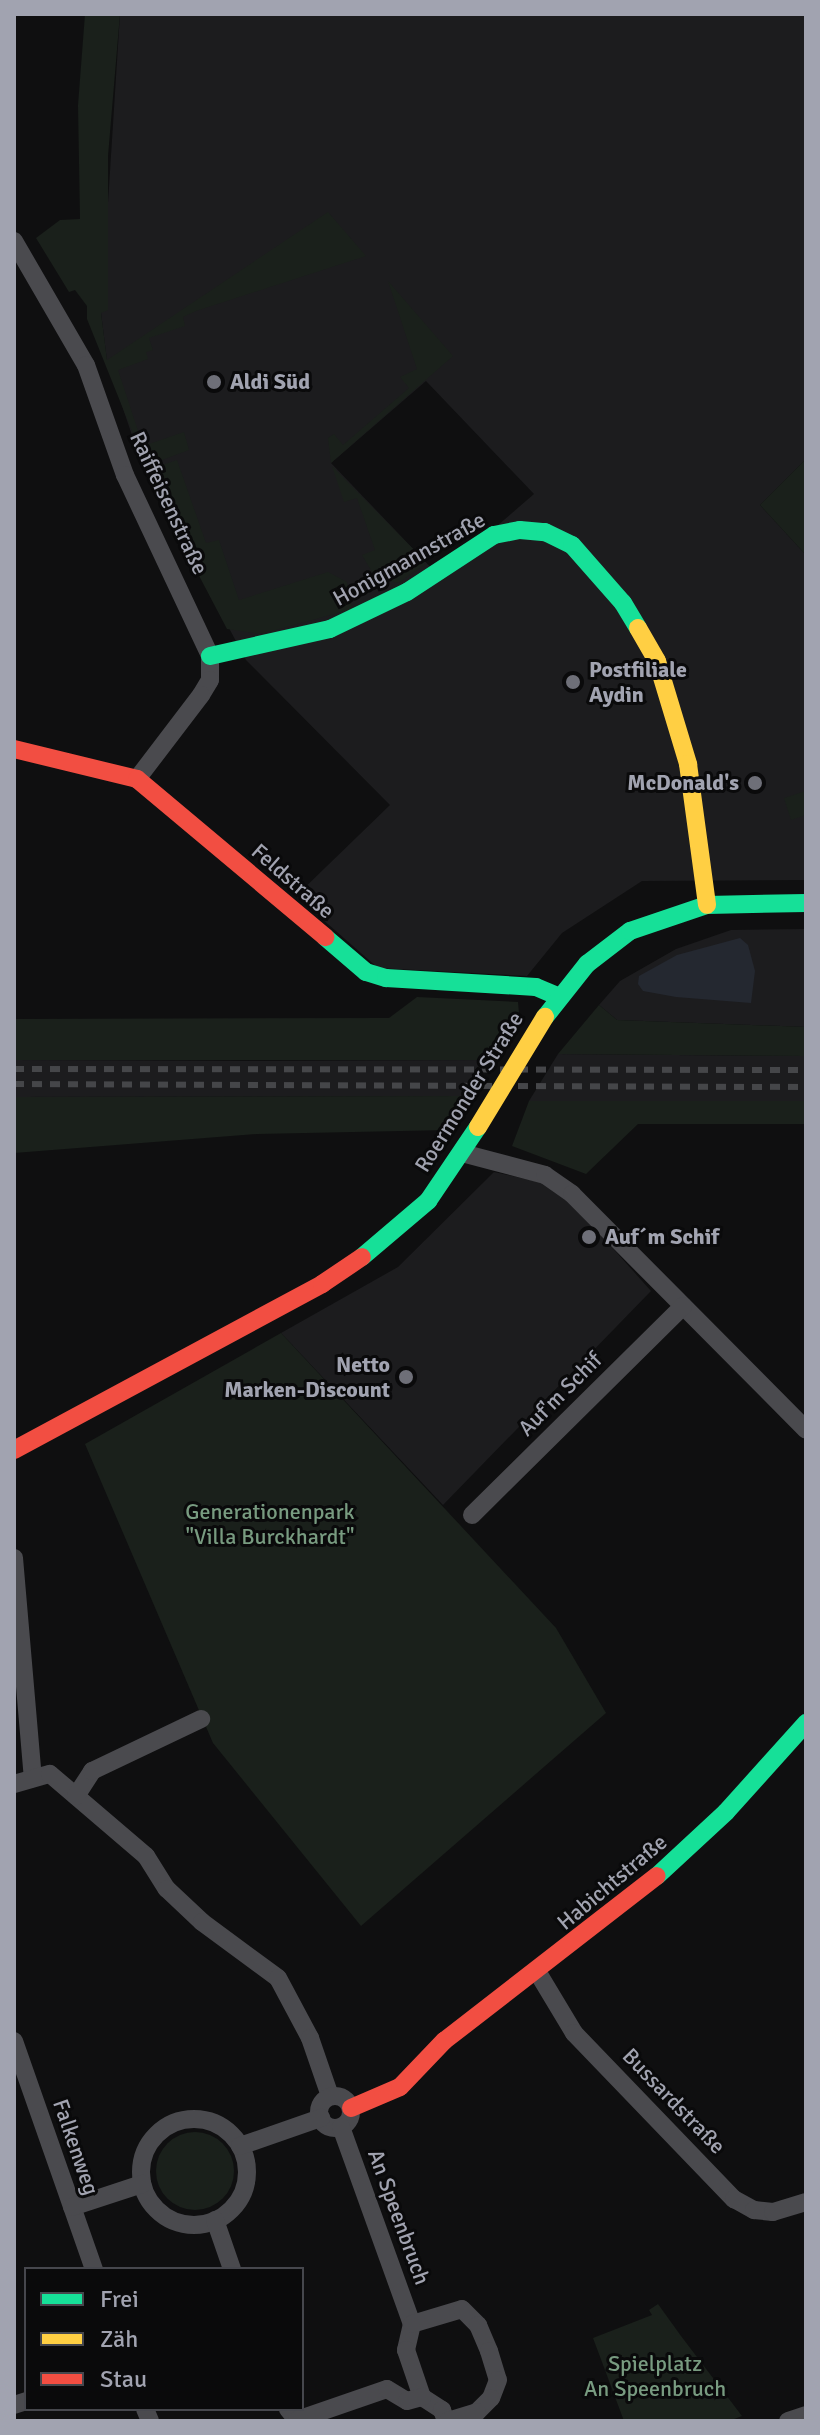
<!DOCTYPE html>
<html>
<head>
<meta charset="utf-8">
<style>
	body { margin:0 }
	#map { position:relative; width:820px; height:2435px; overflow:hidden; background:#0f0f10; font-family:Signika,sans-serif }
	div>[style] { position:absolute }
	.built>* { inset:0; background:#1c1c1e }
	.green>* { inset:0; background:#1a201b }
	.round { border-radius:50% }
	.water>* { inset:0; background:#242830 }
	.street>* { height:18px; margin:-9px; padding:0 9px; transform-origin:9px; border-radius:9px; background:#4a4a4e }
	.street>.ring { margin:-9px; padding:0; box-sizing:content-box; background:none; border:18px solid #4a4a4e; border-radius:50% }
	.fast>* { height:18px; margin:-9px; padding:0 9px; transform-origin:9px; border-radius:9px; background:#16e098 }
	.slow>* { height:18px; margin:-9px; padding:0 9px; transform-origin:9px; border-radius:9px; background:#ffcf43 }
	.jam>* { height:18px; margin:-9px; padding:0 9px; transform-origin:9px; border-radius:9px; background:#f24e42 }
	.rail>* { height:6px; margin-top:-3px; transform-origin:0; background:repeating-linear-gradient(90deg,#454649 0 10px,transparent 0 18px) }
	.slow-bridge>* { height:18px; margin:-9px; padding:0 9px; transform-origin:9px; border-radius:9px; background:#ffcf43 }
	.dots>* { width:22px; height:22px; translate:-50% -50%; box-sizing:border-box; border:4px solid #0a0a0b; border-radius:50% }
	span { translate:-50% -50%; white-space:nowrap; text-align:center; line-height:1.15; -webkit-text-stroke:6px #0a0a0b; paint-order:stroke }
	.poi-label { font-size:22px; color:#a1a3b0; font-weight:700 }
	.left { translate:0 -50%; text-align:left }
	.right { translate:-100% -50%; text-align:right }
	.street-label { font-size:22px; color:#a1a3b0 }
	.park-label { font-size:22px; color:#789b80 }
	.frame { position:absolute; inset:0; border:16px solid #a1a3b0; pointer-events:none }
	.legend { position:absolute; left:24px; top:2267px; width:280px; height:144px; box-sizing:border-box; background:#0a0a0b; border:2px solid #46474d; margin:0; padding:10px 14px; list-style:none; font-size:24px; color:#a1a3b0 }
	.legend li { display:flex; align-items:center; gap:16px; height:40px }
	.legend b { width:40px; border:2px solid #46474d }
</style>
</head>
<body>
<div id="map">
	<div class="built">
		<div style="clip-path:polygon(evenodd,120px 14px,806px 14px,806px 459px,760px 505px,806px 555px,806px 880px,642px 881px,562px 933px,527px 976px,378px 968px,296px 896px,390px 805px,246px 660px,142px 465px,107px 361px,101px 313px,120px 14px,426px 381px,534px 494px,439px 576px,331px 463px,426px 381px)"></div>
		<div style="clip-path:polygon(806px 929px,806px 1027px,617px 1020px,599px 1005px,620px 981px,676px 949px,731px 930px)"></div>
		<div style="clip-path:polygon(558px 1054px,806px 1056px,806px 1101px,529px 1101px)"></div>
		<div style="clip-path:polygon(14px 1060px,257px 1061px,491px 1060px,466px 1096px,14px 1097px)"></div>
		<div style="clip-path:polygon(494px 1172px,548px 1184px,576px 1207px,651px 1291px,443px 1505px,281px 1333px,398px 1267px)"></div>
	</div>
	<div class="green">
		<div style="clip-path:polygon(85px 14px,120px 14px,108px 156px,108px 310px,101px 313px,107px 360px,328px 212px,366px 256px,196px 311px,183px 317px,185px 326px,149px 338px,153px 350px,146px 352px,148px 359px,118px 370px,143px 446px,184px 432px,189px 450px,146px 466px,87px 319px,87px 306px,75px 290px,69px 292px,36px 238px,60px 220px,80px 219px,78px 105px)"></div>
		<div style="clip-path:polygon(388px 281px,453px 356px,331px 463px,328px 438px,334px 434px,343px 445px,409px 388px,400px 377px,417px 369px)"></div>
		<div style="clip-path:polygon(806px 459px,806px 555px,760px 505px)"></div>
		<div style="clip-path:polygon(177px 460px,206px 543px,219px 540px,239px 600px,328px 572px,347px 582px,352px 609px,261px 634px,227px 629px,144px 471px)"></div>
		<div style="clip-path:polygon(332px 466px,425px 561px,424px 565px,398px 583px,375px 577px,362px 555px,375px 550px,357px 498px,344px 502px)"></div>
		<div style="clip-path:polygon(806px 791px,806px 815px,791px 820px,784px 798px)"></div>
		<div style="clip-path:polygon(417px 997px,518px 1002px,519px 1013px,491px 1060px,14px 1060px,14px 1019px,389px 1018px)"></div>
		<div style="clip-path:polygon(599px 1005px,617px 1020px,806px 1027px,806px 1056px,558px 1054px)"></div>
		<div style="clip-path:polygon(466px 1096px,449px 1130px,257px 1134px,14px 1153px,14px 1097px)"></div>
		<div style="clip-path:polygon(529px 1101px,806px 1101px,806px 1124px,638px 1124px,586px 1174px,512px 1146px)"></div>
		<div style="clip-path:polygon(281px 1333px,556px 1628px,606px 1713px,361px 1926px,213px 1743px,85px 1444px)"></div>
		<div class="round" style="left:156px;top:2132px;width:78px;height:78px"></div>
		<div style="clip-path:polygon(658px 2304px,681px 2336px,742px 2416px,729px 2421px,624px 2421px,593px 2338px,652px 2315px,649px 2310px)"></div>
	</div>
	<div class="water">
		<div style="clip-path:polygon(740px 938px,748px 945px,755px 971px,751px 1003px,676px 997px,643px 991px,638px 984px,639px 976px,677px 955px)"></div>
	</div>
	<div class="street">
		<div style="left:14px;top:241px;width:143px;rotate:59.9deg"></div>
		<div style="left:86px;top:365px;width:117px;rotate:70.5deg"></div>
		<div style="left:125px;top:475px;width:200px;rotate:64.8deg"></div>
		<div style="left:210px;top:656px;width:24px;rotate:90deg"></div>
		<div style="left:210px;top:680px;width:17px;rotate:121deg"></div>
		<div style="left:201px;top:695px;width:106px;rotate:127.3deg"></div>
		<div style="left:462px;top:1153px;width:86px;rotate:14.8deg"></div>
		<div style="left:545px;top:1175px;width:33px;rotate:35deg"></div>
		<div style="left:572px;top:1194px;width:332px;rotate:45.2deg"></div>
		<div style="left:472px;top:1515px;width:297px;rotate:-44.7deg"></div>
		<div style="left:14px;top:1558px;width:221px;rotate:85.1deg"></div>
		<div style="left:14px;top:1784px;width:37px;rotate:-16deg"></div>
		<div style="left:50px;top:1774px;width:126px;rotate:40.5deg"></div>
		<div style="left:146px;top:1856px;width:39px;rotate:58deg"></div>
		<div style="left:167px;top:1889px;width:48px;rotate:43.3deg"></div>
		<div style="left:202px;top:1922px;width:94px;rotate:36.4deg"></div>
		<div style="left:278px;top:1978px;width:68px;rotate:61.9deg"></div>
		<div style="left:310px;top:2038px;width:61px;rotate:71deg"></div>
		<div style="left:76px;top:1796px;width:30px;rotate:-57deg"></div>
		<div style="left:92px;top:1771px;width:121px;rotate:-25.5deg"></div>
		<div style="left:538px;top:1973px;width:70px;rotate:59deg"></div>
		<div style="left:574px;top:2033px;width:231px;rotate:46.1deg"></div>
		<div style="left:734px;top:2199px;width:23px;rotate:29deg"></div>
		<div style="left:754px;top:2210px;width:19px;rotate:6deg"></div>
		<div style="left:773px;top:2212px;width:34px;rotate:-17deg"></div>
		<div style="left:14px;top:2041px;width:242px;rotate:70.7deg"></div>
		<div class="ring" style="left:319px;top:2096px;width:14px;height:14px"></div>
		<div class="ring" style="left:141px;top:2119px;width:88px;height:88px"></div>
		<div style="left:341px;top:2127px;width:209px;rotate:70.2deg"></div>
		<div style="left:412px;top:2324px;width:27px;rotate:103deg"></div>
		<div style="left:406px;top:2350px;width:50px;rotate:71.2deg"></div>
		<div style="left:422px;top:2397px;width:24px;rotate:33deg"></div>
		<div style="left:442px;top:2410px;width:12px;rotate:70deg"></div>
		<div style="left:240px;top:2146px;width:86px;rotate:-19.1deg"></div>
		<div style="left:72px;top:2207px;width:74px;rotate:-18.2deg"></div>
		<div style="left:215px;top:2220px;width:52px;rotate:70.9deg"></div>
		<div style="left:412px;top:2324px;width:52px;rotate:-16.7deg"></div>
		<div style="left:462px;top:2309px;width:23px;rotate:45deg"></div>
		<div style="left:478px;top:2325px;width:28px;rotate:67deg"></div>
		<div style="left:489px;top:2351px;width:30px;rotate:73deg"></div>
		<div style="left:498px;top:2380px;width:19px;rotate:111deg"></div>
		<div style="left:491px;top:2398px;width:20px;rotate:135deg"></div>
		<div style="left:477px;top:2412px;width:30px;rotate:163deg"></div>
		<div style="left:14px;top:2405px;width:13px;rotate:-18deg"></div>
		<div style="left:145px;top:2409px;width:13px;rotate:67deg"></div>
		<div style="left:288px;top:2409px;width:14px;rotate:51deg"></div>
		<div style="left:297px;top:2420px;width:95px;rotate:-19deg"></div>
		<div style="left:387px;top:2389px;width:23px;rotate:31deg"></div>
		<div style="left:407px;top:2401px;width:16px;rotate:-15deg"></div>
		<div style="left:788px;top:2421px;width:19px;rotate:-18deg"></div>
	</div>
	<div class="fast">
		<div style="left:210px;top:656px;width:123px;rotate:-12.7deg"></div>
		<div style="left:330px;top:629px;width:85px;rotate:-25.7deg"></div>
		<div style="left:407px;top:592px;width:104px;rotate:-33.2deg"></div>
		<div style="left:494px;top:535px;width:26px;rotate:-11deg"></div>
		<div style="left:520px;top:530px;width:25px;rotate:5deg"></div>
		<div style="left:545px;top:532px;width:30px;rotate:26deg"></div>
		<div style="left:572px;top:545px;width:77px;rotate:48.7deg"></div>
		<div style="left:623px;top:603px;width:29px;rotate:59deg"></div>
		<div style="left:325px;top:937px;width:54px;rotate:40.5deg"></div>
		<div style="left:366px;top:972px;width:21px;rotate:17deg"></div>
		<div style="left:386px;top:978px;width:150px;rotate:3.4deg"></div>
		<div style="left:536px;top:987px;width:26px;rotate:23deg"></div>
		<div style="left:545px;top:1017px;width:68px;rotate:-51.6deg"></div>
		<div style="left:587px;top:964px;width:54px;rotate:-37.5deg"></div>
		<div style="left:630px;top:931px;width:81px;rotate:-18.7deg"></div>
		<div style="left:707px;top:905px;width:99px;rotate:-1.2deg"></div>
		<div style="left:362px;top:1257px;width:87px;rotate:-40.3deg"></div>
		<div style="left:428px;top:1201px;width:89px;rotate:-56deg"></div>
		<div style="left:657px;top:1876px;width:94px;rotate:-42.8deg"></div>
		<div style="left:726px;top:1812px;width:120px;rotate:-48deg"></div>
	</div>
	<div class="slow">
		<div style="left:638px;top:628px;width:38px;rotate:60deg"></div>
		<div style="left:657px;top:661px;width:108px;rotate:73.2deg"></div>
		<div style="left:688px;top:764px;width:142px;rotate:82.3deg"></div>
	</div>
	<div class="jam">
		<div style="left:14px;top:749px;width:127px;rotate:13.7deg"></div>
		<div style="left:137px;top:779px;width:246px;rotate:40deg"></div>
		<div style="left:14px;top:1450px;width:350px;rotate:-28.3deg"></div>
		<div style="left:322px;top:1284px;width:48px;rotate:-34deg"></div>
		<div style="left:351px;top:2108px;width:53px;rotate:-23.2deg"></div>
		<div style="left:400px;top:2087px;width:64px;rotate:-46.3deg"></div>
		<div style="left:444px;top:2041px;width:269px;rotate:-37.8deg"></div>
	</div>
	<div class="rail">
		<div style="left:14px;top:1069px;width:792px;rotate:0.07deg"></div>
		<div style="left:14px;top:1084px;width:792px;rotate:0.22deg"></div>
	</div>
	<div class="slow-bridge">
		<div style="left:478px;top:1127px;width:129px;rotate:-58.7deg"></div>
	</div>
	<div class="dots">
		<div style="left:214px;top:382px;background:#6e6f78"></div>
		<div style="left:573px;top:682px;background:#6e6f78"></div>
		<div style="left:755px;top:783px;background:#6e6f78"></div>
		<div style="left:589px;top:1237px;background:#6e6f78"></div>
		<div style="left:406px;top:1377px;background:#6e6f78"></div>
	</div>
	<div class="poi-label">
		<span class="left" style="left:230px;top:382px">Aldi Süd</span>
		<span class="left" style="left:589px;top:682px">Postfiliale<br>Aydin</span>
		<span class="right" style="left:739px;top:783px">McDonald's</span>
		<span class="left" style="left:605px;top:1237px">Auf´m Schif</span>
		<span class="right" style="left:390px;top:1377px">Netto<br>Marken-Discount</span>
	</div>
	<div class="street-label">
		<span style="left:169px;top:503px;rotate:65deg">Raiffeisenstraße</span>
		<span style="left:409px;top:559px;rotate:-29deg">Honigmannstraße</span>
		<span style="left:293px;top:881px;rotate:41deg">Feldstraße</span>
		<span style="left:469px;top:1092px;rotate:-58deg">Roermonder Straße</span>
		<span style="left:560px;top:1394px;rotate:-45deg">Auf'm Schif</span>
		<span style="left:612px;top:1882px;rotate:-40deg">Habichtstraße</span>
		<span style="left:674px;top:2101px;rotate:46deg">Bussardstraße</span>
		<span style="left:76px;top:2147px;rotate:71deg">Falkenweg</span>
		<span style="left:399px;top:2217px;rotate:70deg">An Speenbruch</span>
	</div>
	<div class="park-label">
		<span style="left:270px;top:1524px">Generationenpark<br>"Villa Burckhardt"</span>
		<span style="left:655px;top:2376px">Spielplatz<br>An Speenbruch</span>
	</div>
	<div class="frame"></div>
	<ul class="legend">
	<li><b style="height:10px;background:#16e098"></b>Frei</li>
	<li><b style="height:10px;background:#ffcf43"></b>Zäh</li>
	<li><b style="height:10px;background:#f24e42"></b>Stau</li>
	</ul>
</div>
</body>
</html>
